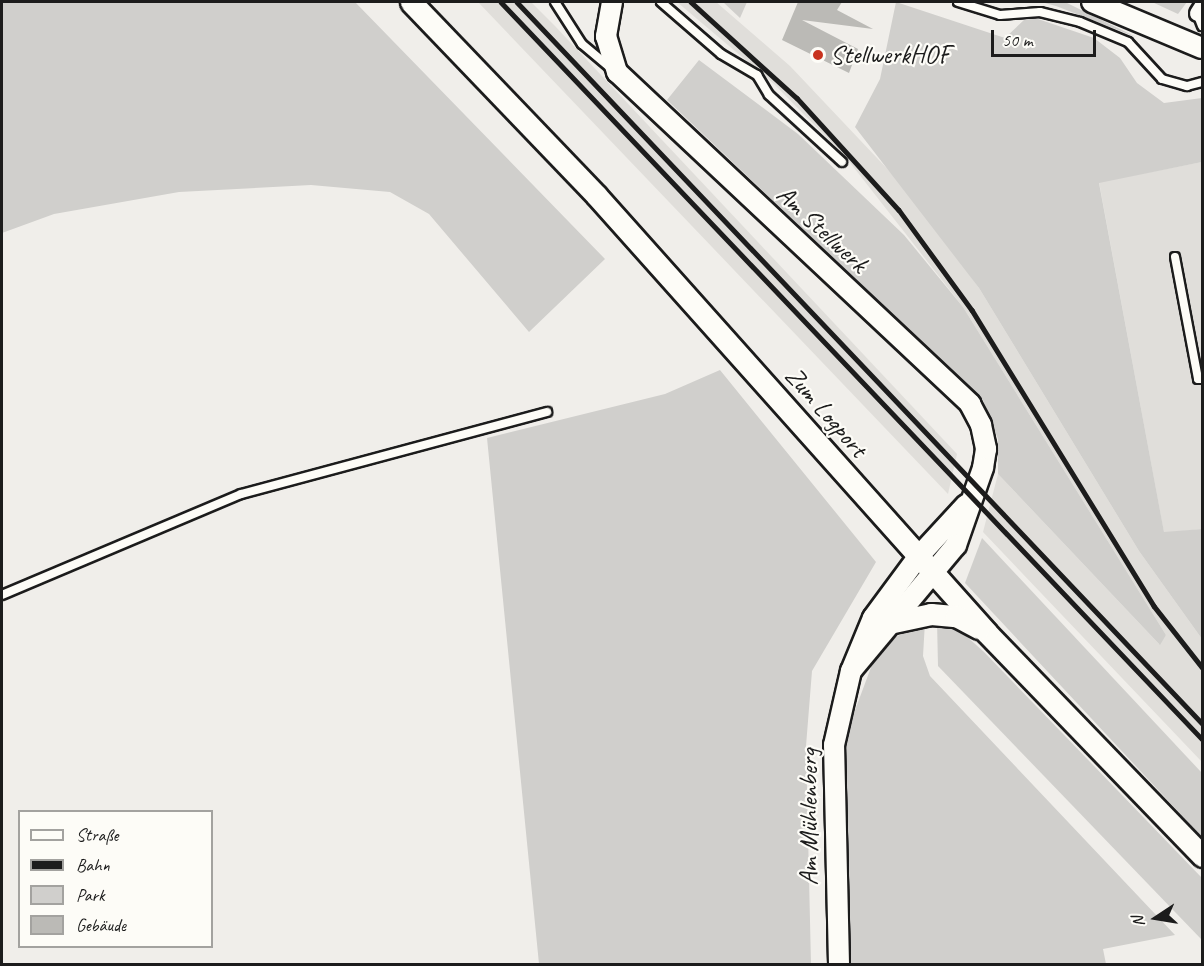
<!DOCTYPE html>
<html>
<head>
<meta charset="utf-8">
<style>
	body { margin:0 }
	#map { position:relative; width:1204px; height:966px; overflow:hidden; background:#f0eeea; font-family:Caveat,sans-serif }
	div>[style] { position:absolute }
	.built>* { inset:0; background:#e0deda }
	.green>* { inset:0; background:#d0cfcc }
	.building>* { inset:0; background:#bbbab6 }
	.roads { filter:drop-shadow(2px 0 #1c1c1c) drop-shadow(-2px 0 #1c1c1c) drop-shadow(0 2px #1c1c1c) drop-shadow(0 -2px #1c1c1c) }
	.service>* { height:8px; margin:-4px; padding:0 4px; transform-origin:4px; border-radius:4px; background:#fdfcf7 }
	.minor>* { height:15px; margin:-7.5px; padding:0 7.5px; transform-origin:7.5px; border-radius:7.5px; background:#fdfcf7 }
	.tertiary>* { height:20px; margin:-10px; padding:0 10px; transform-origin:10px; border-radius:10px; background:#fdfcf7 }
	.secondary>* { height:21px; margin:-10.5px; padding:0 10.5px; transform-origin:10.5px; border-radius:10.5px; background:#fdfcf7 }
	.rail>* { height:4.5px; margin:-2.25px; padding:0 2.25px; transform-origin:2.25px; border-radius:2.25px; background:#1c1c1c }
	.dots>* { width:16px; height:16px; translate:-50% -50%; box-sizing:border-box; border:3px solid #fdfcf7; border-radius:50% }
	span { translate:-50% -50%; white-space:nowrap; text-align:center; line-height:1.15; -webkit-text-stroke:4.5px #fdfcf7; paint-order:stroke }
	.poi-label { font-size:26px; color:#1c1c1c }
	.left { translate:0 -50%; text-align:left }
	.street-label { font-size:26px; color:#1c1c1c }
	.frame { position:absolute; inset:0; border:3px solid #1c1c1c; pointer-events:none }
	.legend { position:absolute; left:18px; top:810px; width:195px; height:138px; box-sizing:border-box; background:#fdfcf7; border:2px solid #a3a29f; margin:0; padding:8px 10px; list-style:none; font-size:18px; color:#1c1c1c }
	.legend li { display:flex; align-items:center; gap:12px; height:30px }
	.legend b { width:30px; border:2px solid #a3a29f }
	.north { position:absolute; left:1126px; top:888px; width:60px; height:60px; -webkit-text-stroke:4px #fdfcf7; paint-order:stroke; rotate:258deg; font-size:16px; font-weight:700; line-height:24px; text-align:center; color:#1c1c1c }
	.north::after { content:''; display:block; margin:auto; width:21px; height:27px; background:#1c1c1c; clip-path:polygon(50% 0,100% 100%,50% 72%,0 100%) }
	.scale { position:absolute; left:991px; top:30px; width:105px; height:27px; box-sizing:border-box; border:3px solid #1c1c1c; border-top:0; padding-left:8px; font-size:18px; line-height:21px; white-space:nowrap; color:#1c1c1c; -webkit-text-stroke:4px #fdfcf7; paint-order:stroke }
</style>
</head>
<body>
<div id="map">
	<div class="built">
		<div style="clip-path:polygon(478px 2px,531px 2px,555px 26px,957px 454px,948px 494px)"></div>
		<div style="clip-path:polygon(677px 2px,716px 2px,790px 66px,912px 195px,979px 288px,1139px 551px,1202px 639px,1202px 762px,983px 532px,998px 474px,1159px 644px,1166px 635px,963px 307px,844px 155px,774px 84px)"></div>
		<div style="clip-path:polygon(1202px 162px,1202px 529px,1164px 533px,1099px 182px)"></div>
	</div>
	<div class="green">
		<div style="clip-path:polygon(2px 2px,355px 2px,605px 259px,529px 332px,429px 214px,390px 192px,311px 185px,179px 192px,54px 214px,2px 233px)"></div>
		<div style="clip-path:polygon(723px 2px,747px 2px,740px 18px)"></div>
		<div style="clip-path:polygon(896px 2px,1005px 38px,1024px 20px,1035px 18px,1094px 38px,1120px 58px,1137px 83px,1164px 103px,1202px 98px,1202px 162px,1099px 183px,1164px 532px,1202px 529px,1202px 639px,1139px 551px,979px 288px,855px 127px,880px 79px)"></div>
		<div style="clip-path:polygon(1041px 2px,1065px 2px,1136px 37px,1056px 6px)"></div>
		<div style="clip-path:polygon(1152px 2px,1187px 2px,1178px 14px)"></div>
		<div style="clip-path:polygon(699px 60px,798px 134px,904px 235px,963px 307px,1166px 635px,1160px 645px,998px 474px,998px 439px,983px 400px,667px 100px)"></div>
		<div style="clip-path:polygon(720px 370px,876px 562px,812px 671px,806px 746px,811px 964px,539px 964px,487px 438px,665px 394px)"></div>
		<div style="clip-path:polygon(982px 538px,1202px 773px,1202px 837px,965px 583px)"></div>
		<div style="clip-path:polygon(937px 621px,954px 625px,984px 652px,1202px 878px,1202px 940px,938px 666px)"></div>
		<div style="clip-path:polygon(925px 622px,923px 656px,930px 676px,1175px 935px,1103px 949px,1106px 964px,846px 964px,842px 768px,848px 729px,873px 662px,890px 640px)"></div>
	</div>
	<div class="building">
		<div style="clip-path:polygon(798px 2px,842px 2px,837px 10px,873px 29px,802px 20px,858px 49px,849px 73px,782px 40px)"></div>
	</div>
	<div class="roads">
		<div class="service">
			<div style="left:555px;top:2px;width:50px;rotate:57.3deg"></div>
			<div style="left:582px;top:44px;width:38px;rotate:40deg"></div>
			<div style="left:661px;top:2px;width:79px;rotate:40.9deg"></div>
			<div style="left:721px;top:54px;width:42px;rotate:30.3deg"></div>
			<div style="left:757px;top:75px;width:23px;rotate:59deg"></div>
			<div style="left:769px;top:95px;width:99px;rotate:42.5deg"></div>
			<div style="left:958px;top:2px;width:44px;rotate:17.2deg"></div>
			<div style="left:1000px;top:15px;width:40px;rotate:-4.3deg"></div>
			<div style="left:1040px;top:12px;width:41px;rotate:14deg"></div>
			<div style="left:1080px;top:22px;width:52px;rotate:22.6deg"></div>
			<div style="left:1128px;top:42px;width:50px;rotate:47.4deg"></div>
			<div style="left:1162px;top:79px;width:26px;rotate:16deg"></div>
			<div style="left:1187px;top:86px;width:16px;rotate:-15deg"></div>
			<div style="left:1197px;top:13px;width:14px;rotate:69deg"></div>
			<div style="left:1175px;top:257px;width:124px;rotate:79.3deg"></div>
			<div style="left:1198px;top:379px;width:4px"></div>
			<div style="left:2px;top:595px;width:259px;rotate:-22.9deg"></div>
			<div style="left:241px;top:494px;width:317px;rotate:-15deg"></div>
		</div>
		<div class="minor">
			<div style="left:1197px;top:13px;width:9px;rotate:-58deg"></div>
		</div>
		<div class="tertiary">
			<div style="left:612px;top:2px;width:35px;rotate:100deg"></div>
			<div style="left:606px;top:36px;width:38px;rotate:73deg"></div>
			<div style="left:617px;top:72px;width:485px;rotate:43.2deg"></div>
			<div style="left:970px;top:404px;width:24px;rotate:62deg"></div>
			<div style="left:981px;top:425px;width:25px;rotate:78deg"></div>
			<div style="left:986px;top:449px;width:19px;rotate:99deg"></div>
			<div style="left:983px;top:468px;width:82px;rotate:109.3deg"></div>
			<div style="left:956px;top:545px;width:164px;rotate:129.8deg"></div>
			<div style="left:1092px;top:2px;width:119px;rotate:22.7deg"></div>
			<div style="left:839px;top:964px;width:219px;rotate:-91.3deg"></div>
			<div style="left:834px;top:745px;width:76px;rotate:-77.1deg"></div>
			<div style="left:851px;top:671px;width:57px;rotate:-67.5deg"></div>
			<div style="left:873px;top:618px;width:76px;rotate:-53.6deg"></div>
			<div style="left:918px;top:557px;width:71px;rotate:-47.3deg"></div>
		</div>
		<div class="secondary">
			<div style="left:411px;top:2px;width:267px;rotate:46.2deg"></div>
			<div style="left:596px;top:195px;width:587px;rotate:48.24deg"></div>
			<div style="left:987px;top:633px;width:310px;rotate:46deg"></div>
			<div style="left:889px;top:623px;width:43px;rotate:-12.1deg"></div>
			<div style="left:931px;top:614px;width:25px;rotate:5deg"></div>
			<div style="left:956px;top:616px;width:26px;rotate:28deg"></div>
		</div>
	</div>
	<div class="rail">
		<div style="left:501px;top:2px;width:1017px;rotate:46.43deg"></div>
		<div style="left:517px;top:2px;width:995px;rotate:46.47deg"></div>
		<div style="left:691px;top:2px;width:143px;rotate:42.2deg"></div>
		<div style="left:797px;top:98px;width:151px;rotate:47.7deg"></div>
		<div style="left:899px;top:210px;width:124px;rotate:53.9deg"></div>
		<div style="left:972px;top:310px;width:347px;rotate:58.4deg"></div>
		<div style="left:1154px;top:606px;width:78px;rotate:51.8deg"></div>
	</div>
	<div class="dots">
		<div style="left:818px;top:55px;background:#c8321e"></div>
	</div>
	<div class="poi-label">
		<span class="left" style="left:830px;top:55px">StellwerkHOF</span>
	</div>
	<div class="street-label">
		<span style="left:822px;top:229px;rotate:43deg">Am Stellwerk</span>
		<span style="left:826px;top:412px;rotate:49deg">Zum Logport</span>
		<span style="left:809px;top:817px;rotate:-90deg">Am Mühlenberg</span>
	</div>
	<div class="frame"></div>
	<ul class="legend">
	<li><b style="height:8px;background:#fdfcf7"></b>Straße</li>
	<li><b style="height:8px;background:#1c1c1c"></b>Bahn</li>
	<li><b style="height:16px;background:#d0cfcc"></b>Park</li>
	<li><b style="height:16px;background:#bbbab6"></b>Gebäude</li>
	</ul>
	<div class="north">N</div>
	<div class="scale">50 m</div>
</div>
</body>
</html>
